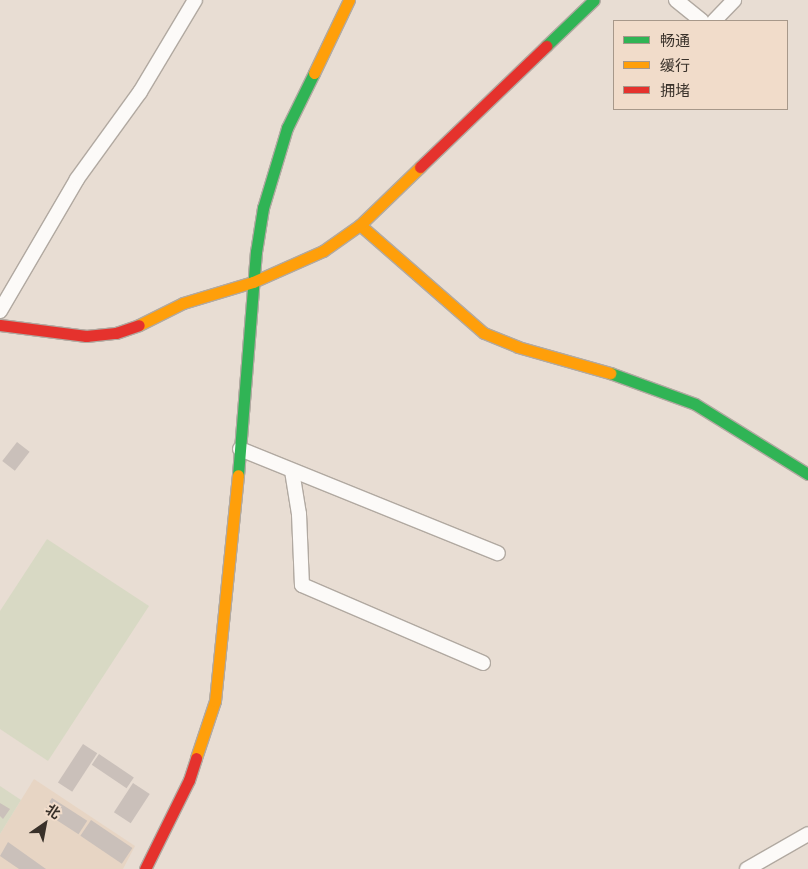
<!DOCTYPE html>
<html>
<head>
<meta charset="utf-8">
<style>
	body { margin:0 }
	#map { position:relative; width:808px; height:869px; overflow:hidden; background:#e8ddd3; font-family:Commissioner,"Noto Sans SC",sans-serif }
	div>[style] { position:absolute }
	.built>* { inset:0; background:#e7d5c4 }
	.green>* { inset:0; background:#d8d9c4 }
	.building>* { inset:0; background:#cac0ba; transform-origin:0 0 }
	.roads { filter:drop-shadow(1px 0 #b1a9a1) drop-shadow(-1px 0 #b1a9a1) drop-shadow(0 1px #b1a9a1) drop-shadow(0 -1px #b1a9a1) }
	.street>* { height:14px; margin:-7px; padding:0 7px; transform-origin:7px; border-radius:7px; background:#fcfaf8 }
	.fast>* { height:11px; margin:-5.5px; padding:0 5.5px; transform-origin:5.5px; border-radius:5.5px; background:#30b455 }
	.slow>* { height:11px; margin:-5.5px; padding:0 5.5px; transform-origin:5.5px; border-radius:5.5px; background:#ff9f0a }
	.jam>* { height:11px; margin:-5.5px; padding:0 5.5px; transform-origin:5.5px; border-radius:5.5px; background:#e5322d }
	span { translate:-50% -50%; white-space:nowrap; text-align:center; line-height:1.15; -webkit-text-stroke:4.5px #f1dcca; paint-order:stroke }
	.legend { position:absolute; left:613px; top:20px; width:175px; height:90px; box-sizing:border-box; background:#f1dcca; border:1px solid #a7988a; margin:0; padding:6px 9px; list-style:none; font-size:15px; color:#39312a }
	.legend li { display:flex; align-items:center; gap:10px; height:25px }
	.legend b { width:25px; border:1px solid #a7988a }
	.north { position:absolute; left:20px; top:799px; width:50px; height:50px; -webkit-text-stroke:4px #f1dcca; paint-order:stroke; rotate:33deg; font-size:14px; font-weight:700; line-height:20px; text-align:center; color:#39312a }
	.north::after { content:''; display:block; margin:auto; width:18px; height:22px; background:#39312a; clip-path:polygon(50% 0,100% 100%,50% 72%,0 100%) }
</style>
</head>
<body>
<div id="map">
	<div class="built">
		<div style="clip-path:polygon(34px 779px,135px 846px,123px 869px,0 869px,0 834px)"></div>
	</div>
	<div class="green">
		<div style="clip-path:polygon(47px 539px,149px 606px,48px 761px,0 729px,0 611px)"></div>
		<div style="clip-path:polygon(0 786px,21px 800px,0 834px)"></div>
	</div>
	<div class="building">
		<div style="left:17px;top:442px;width:16px;height:24px;rotate:38deg"></div>
		<div style="left:83px;top:744px;width:17px;height:46px;rotate:33deg"></div>
		<div style="left:99px;top:754px;width:42px;height:13px;rotate:34deg"></div>
		<div style="left:133px;top:783px;width:20px;height:35px;rotate:33deg"></div>
		<div style="left:52px;top:798px;width:42px;height:16px;rotate:33deg"></div>
		<div style="clip-path:polygon(0 803px,10px 809px,3px 819px,0 816px)"></div>
		<div style="left:91px;top:820px;width:50px;height:19px;rotate:34deg"></div>
		<div style="clip-path:polygon(8px 842px,46px 869px,19px 869px,0 856px)"></div>
	</div>
	<div class="roads">
		<div class="street">
			<div style="left:676px;top:0;width:33px;rotate:39deg"></div>
			<div style="left:714px;top:21px;width:29px;rotate:-46deg"></div>
			<div style="left:0;top:311px;width:153px;rotate:-59.7deg"></div>
			<div style="left:77px;top:179px;width:107px;rotate:-54.1deg"></div>
			<div style="left:140px;top:92px;width:107px;rotate:-59.1deg"></div>
			<div style="left:240px;top:449px;width:278px;rotate:22deg"></div>
			<div style="left:292px;top:471px;width:44px;rotate:80.8deg"></div>
			<div style="left:299px;top:514px;width:71px;rotate:87.6deg"></div>
			<div style="left:302px;top:585px;width:197px;rotate:23.3deg"></div>
			<div style="left:747px;top:869px;width:70px;rotate:-29.8deg"></div>
		</div>
		<div class="fast">
			<div style="left:546px;top:46px;width:66px;rotate:-43.8deg"></div>
			<div style="left:610px;top:373px;width:90px;rotate:20deg"></div>
			<div style="left:695px;top:404px;width:133px;rotate:31.8deg"></div>
			<div style="left:238px;top:475px;width:224px;rotate:-85.4deg"></div>
			<div style="left:256px;top:252px;width:45px;rotate:-81deg"></div>
			<div style="left:263px;top:208px;width:84px;rotate:-73.3deg"></div>
			<div style="left:287px;top:128px;width:61px;rotate:-63.9deg"></div>
		</div>
		<div class="slow">
			<div style="left:314px;top:73px;width:81px;rotate:-64.4deg"></div>
			<div style="left:360px;top:225px;width:164px;rotate:41.1deg"></div>
			<div style="left:484px;top:333px;width:37px;rotate:22deg"></div>
			<div style="left:518px;top:347px;width:96px;rotate:15.8deg"></div>
			<div style="left:139px;top:325px;width:49px;rotate:-26.6deg"></div>
			<div style="left:183px;top:303px;width:73px;rotate:-16.7deg"></div>
			<div style="left:253px;top:282px;width:77px;rotate:-23.9deg"></div>
			<div style="left:323px;top:251px;width:45px;rotate:-35.1deg"></div>
			<div style="left:360px;top:225px;width:83px;rotate:-44deg"></div>
			<div style="left:196px;top:758px;width:60px;rotate:-71.6deg"></div>
			<div style="left:215px;top:701px;width:227px;rotate:-84.2deg"></div>
		</div>
		<div class="jam">
			<div style="left:420px;top:167px;width:175px;rotate:-43.8deg"></div>
			<div style="left:0;top:325px;width:87px;rotate:7.3deg"></div>
			<div style="left:86px;top:336px;width:30px;rotate:-6deg"></div>
			<div style="left:116px;top:333px;width:24px;rotate:-19deg"></div>
			<div style="left:145px;top:869px;width:99px;rotate:-63.7deg"></div>
			<div style="left:189px;top:780px;width:23px;rotate:-72deg"></div>
		</div>
	</div>
	<ul class="legend">
	<li><b style="height:6px;background:#30b455"></b>畅通</li>
	<li><b style="height:6px;background:#ff9f0a"></b>缓行</li>
	<li><b style="height:6px;background:#e5322d"></b>拥堵</li>
	</ul>
	<div class="north">北</div>
</div>
</body>
</html>
